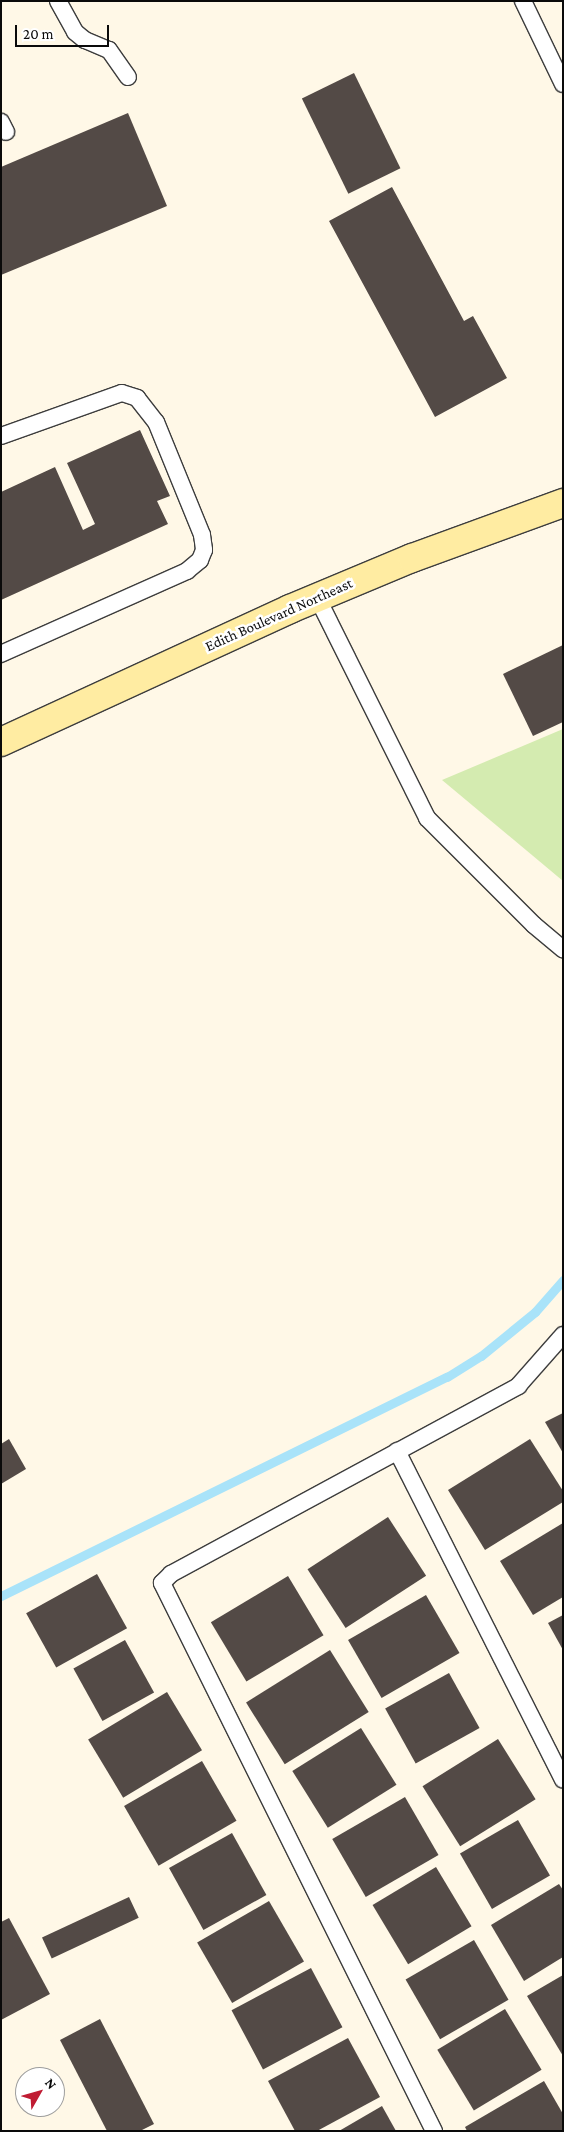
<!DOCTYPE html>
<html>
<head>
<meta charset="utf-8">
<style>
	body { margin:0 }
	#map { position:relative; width:564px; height:2132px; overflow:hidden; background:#fff8e7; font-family:"Crimson Pro",serif }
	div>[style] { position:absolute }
	.green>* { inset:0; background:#d4ebb0 }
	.stream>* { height:9px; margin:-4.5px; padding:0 4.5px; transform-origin:4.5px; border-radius:4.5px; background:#a9e3f9 }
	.building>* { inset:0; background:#534a46; transform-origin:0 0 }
	.roads { filter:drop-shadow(1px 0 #3d3d3d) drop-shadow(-1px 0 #3d3d3d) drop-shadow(0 1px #3d3d3d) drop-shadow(0 -1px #3d3d3d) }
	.lane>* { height:16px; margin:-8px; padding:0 8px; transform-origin:8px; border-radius:8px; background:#fff }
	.secondary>* { height:28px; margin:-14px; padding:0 14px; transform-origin:14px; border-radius:14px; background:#ffeca2 }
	span { translate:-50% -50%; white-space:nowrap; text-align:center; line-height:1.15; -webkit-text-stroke:5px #fff; paint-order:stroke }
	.street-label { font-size:15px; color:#0a0a0a }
	.frame { position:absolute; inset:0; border:2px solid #0a0a0a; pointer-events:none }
	.north { position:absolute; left:15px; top:2067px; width:50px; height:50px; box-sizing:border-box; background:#fff; border:1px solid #9d9d9d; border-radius:50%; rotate:52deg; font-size:14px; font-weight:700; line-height:20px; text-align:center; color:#0a0a0a }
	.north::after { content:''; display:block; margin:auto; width:18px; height:22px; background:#c01c33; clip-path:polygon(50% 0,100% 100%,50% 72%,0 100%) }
	.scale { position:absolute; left:15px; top:25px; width:94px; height:22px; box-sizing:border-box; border:2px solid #0a0a0a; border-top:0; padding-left:6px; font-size:15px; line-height:18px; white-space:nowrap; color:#0a0a0a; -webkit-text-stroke:4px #fff; paint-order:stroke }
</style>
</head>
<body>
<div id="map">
	<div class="green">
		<div style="clip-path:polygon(563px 729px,563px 881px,442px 780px)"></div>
	</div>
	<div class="stream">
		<div style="left:1px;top:1596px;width:497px;rotate:-26.2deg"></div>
		<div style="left:447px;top:1377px;width:40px;rotate:-32deg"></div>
		<div style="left:481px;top:1356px;width:70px;rotate:-39.2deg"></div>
		<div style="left:535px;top:1312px;width:43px;rotate:-48.8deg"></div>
	</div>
	<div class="building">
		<div style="left:354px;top:73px;width:106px;height:58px;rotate:64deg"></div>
		<div style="clip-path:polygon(128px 113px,167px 206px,1px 275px,1px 167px)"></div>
		<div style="clip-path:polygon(392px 187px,464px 321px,473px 316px,507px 378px,435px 417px,329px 221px)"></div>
		<div style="clip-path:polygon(140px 430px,170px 496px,157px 501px,168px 524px,1px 600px,1px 492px,55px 467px,83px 530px,95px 524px,67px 463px)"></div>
		<div style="clip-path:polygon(563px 645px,563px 722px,533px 736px,503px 674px)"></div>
		<div style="clip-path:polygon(563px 1413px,563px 1453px,545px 1422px)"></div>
		<div style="clip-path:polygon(9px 1439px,26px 1469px,1px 1484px,1px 1444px)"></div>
		<div style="clip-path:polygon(530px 1439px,563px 1491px,563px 1502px,485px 1550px,448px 1490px)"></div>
		<div style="left:388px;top:1517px;width:70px;height:96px;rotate:57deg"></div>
		<div style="clip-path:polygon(563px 1523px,563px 1597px,533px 1615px,500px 1561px)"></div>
		<div style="left:97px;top:1574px;width:62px;height:81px;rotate:61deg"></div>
		<div style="left:288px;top:1576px;width:69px;height:90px;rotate:59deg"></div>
		<div style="left:426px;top:1595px;width:67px;height:90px;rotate:60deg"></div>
		<div style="clip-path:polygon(563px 1615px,563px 1650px,548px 1623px)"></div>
		<div style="left:125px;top:1640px;width:60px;height:59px;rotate:61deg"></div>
		<div style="left:330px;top:1650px;width:73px;height:99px;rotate:58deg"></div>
		<div style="left:449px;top:1673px;width:63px;height:73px;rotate:61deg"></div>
		<div style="left:167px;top:1692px;width:68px;height:92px;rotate:59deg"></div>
		<div style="left:361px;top:1728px;width:67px;height:81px;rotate:58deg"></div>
		<div style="left:498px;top:1739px;width:71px;height:89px;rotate:58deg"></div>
		<div style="left:202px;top:1761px;width:69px;height:90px;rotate:60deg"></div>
		<div style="left:405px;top:1797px;width:67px;height:84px;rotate:60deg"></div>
		<div style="left:518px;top:1820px;width:64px;height:67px;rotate:60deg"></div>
		<div style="left:232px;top:1833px;width:71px;height:72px;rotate:61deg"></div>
		<div style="left:436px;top:1867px;width:69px;height:74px;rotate:59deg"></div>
		<div style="clip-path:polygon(559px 1884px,563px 1890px,563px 1957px,524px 1981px,491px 1925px)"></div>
		<div style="left:129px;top:1897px;width:23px;height:96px;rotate:65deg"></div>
		<div style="left:269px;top:1901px;width:70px;height:83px;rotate:60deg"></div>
		<div style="clip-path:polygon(9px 1918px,50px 1994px,1px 2020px,1px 1922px)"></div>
		<div style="left:474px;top:1940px;width:69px;height:79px;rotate:60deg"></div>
		<div style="left:311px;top:1968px;width:67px;height:90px;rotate:62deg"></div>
		<div style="clip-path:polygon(563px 1975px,563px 2056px,527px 1996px)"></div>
		<div style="left:505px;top:2009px;width:71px;height:79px;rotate:59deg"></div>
		<div style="clip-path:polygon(100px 2019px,154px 2124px,140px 2131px,107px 2131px,60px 2040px)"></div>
		<div style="clip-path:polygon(348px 2038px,380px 2097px,317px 2131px,295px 2131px,268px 2081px)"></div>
		<div style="clip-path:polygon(544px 2081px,563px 2114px,563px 2131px,467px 2131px,465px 2127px)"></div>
		<div style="clip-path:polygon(382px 2106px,396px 2131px,339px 2131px)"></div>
	</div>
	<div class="roads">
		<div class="lane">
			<div style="left:58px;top:1px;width:35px;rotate:61deg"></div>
			<div style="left:75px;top:32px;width:13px;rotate:39deg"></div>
			<div style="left:85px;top:40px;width:26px;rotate:23deg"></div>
			<div style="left:109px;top:50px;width:33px;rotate:55deg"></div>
			<div style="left:523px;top:1px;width:92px;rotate:64.3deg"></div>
			<div style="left:1px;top:122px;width:11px;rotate:63deg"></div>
			<div style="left:1px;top:436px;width:128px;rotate:-19.6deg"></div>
			<div style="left:122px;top:393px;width:16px;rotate:18deg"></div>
			<div style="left:137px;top:398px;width:31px;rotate:52deg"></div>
			<div style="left:156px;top:422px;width:122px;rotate:67.8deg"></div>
			<div style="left:202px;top:535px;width:15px;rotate:82deg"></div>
			<div style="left:204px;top:550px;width:11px;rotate:112deg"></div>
			<div style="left:200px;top:560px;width:17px;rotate:140deg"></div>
			<div style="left:187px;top:571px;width:204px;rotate:156deg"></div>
			<div style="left:317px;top:597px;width:247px;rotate:63.5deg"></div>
			<div style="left:427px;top:818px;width:151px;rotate:45deg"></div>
			<div style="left:534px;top:925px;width:38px;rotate:40deg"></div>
			<div style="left:397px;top:1451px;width:368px;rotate:63.2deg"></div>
			<div style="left:434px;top:2131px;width:612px;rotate:-116.4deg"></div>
			<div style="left:162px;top:1583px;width:13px;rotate:-45deg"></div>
			<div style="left:171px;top:1574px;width:395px;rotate:-28.4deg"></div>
			<div style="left:518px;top:1386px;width:68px;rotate:-48.6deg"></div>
		</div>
		<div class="secondary">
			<div style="left:1px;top:742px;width:318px;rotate:-24.7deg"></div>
			<div style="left:290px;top:609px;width:132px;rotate:-22.7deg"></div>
			<div style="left:412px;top:558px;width:161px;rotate:-20deg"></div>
		</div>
	</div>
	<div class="street-label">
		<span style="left:279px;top:615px;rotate:-24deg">Edith Boulevard Northeast</span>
	</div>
	<div class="frame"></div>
	<div class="north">N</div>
	<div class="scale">20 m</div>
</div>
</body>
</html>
